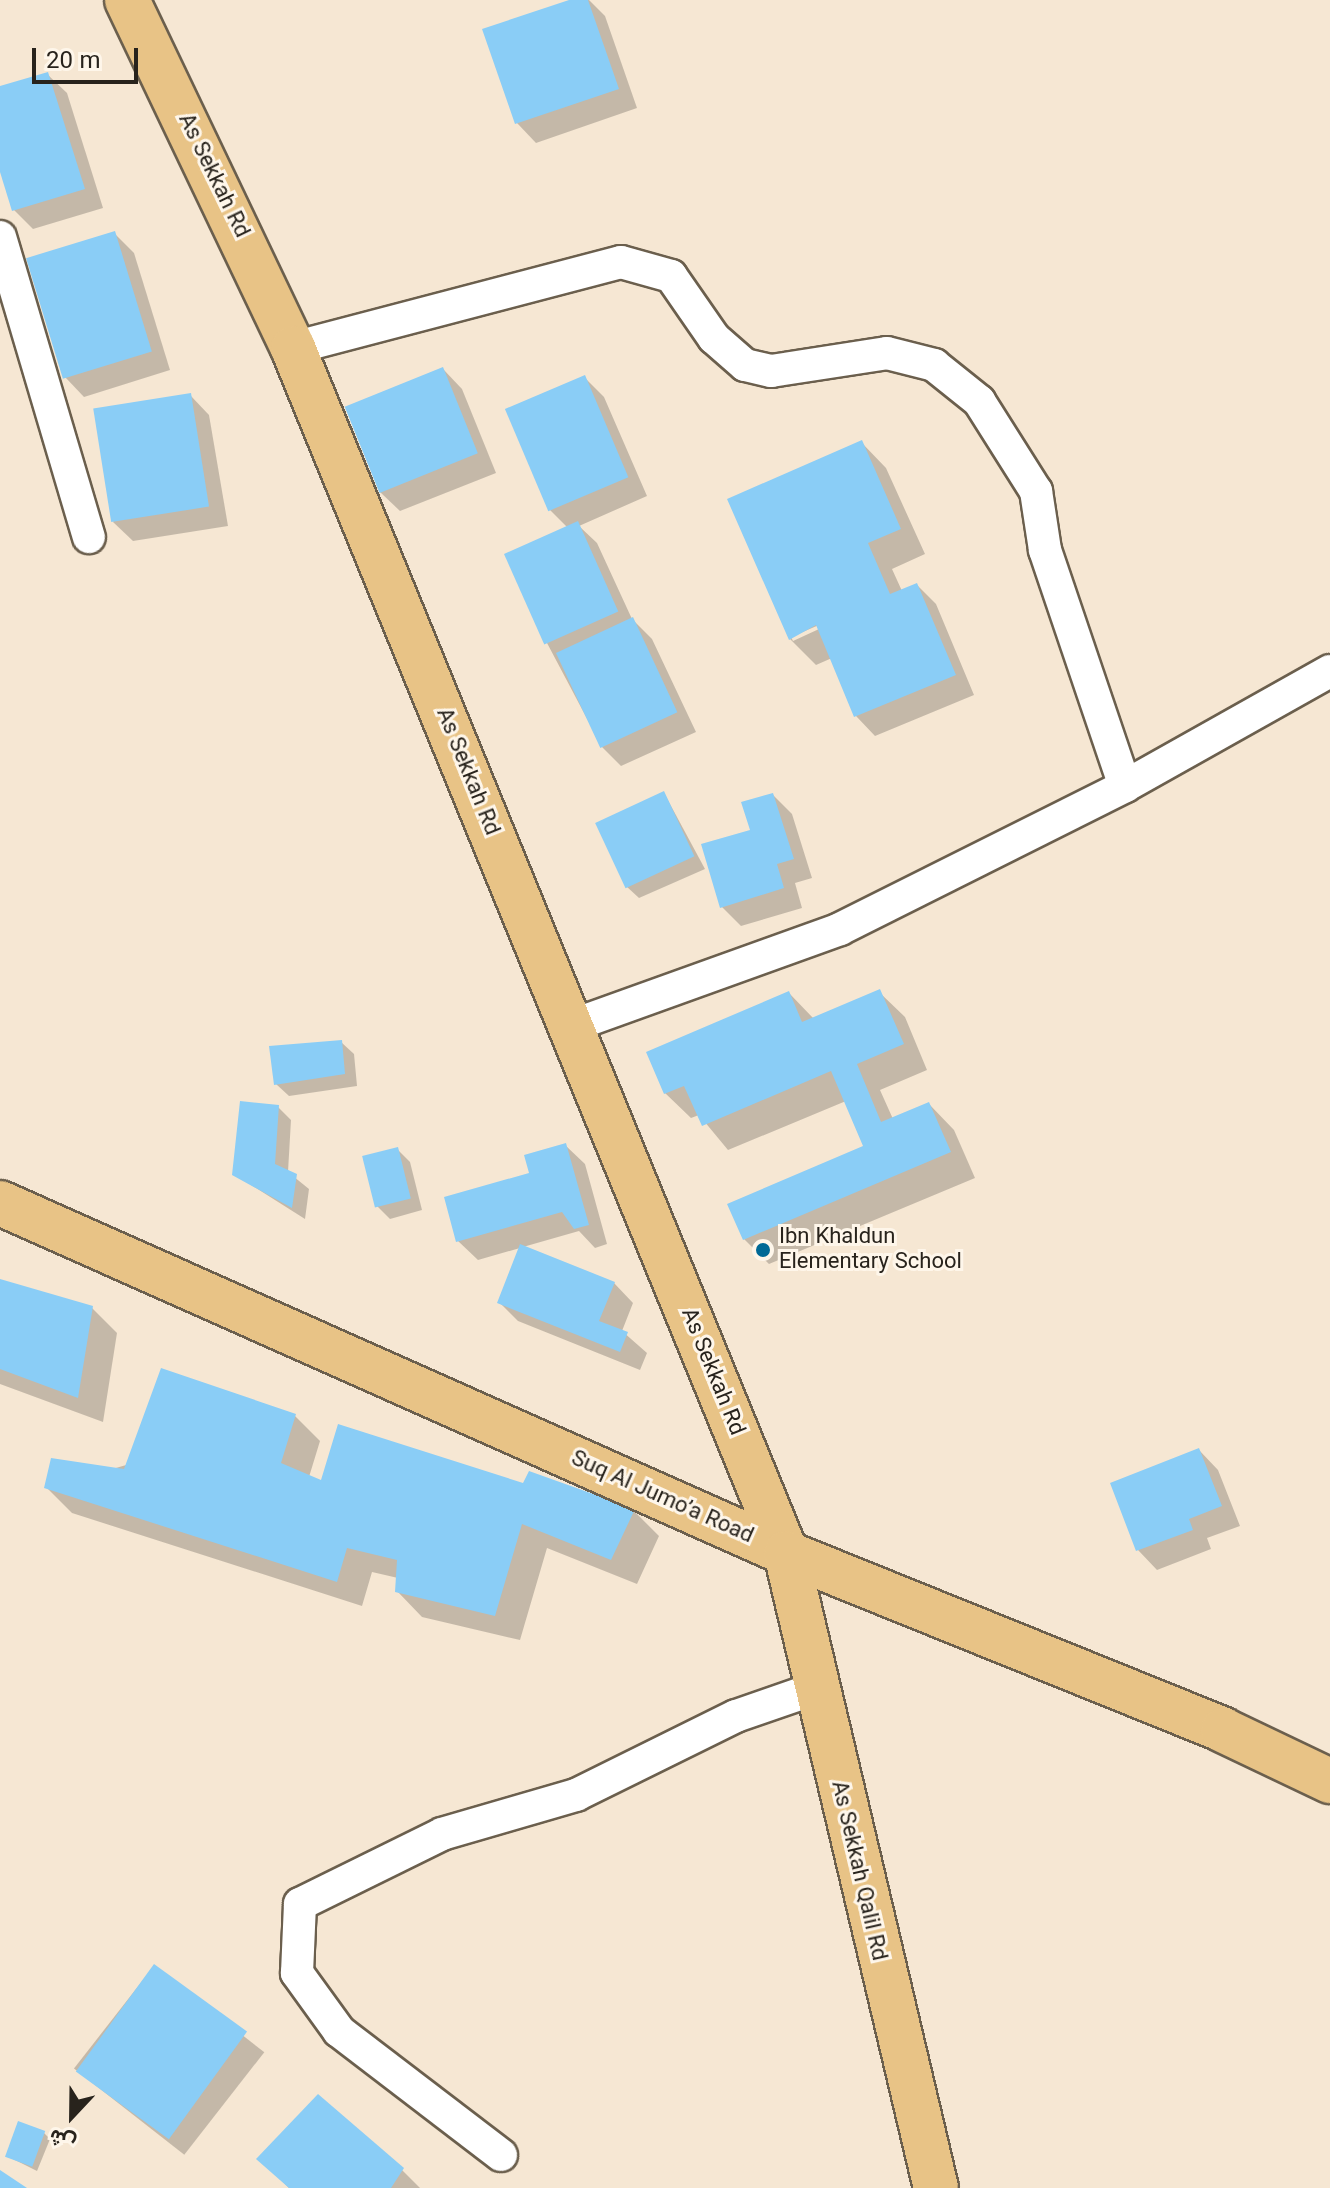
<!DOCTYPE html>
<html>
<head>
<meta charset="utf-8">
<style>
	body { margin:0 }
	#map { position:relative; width:1330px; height:2188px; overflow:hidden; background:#f6e7d3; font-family:Georgia,Vazirmatn,serif }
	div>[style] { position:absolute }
	.shadow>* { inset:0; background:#0003; transform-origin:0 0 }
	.building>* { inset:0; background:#8acdf6; transform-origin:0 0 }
	.roads { filter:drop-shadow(2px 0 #6b5f4d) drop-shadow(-2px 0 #6b5f4d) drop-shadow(0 2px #6b5f4d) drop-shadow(0 -2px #6b5f4d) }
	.minor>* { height:32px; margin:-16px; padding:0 16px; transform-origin:16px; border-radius:16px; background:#fff }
	.primary>* { height:44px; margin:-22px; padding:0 22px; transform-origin:22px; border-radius:22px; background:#e8c386 }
	.dots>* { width:22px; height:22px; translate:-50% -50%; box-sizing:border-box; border:4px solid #fef6ea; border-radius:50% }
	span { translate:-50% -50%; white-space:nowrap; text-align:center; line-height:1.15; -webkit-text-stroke:6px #fef6ea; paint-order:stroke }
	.street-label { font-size:22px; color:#28231c }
	.poi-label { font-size:22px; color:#28231c }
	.left { translate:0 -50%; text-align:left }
	.north { position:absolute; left:32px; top:2076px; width:80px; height:80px; -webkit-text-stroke:6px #fef6ea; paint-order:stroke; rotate:202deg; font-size:22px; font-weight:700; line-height:32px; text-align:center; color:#28231c }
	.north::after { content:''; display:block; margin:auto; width:28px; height:36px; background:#28231c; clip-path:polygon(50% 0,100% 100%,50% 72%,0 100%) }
	.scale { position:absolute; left:32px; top:48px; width:106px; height:36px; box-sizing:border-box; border:4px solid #28231c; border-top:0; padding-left:10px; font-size:24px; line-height:28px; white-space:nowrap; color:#28231c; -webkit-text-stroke:6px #fef6ea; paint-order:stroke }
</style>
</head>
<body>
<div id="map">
	<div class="shadow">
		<div style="clip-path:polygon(575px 0,589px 0,605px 16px,637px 108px,536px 143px,517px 123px)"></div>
		<div style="clip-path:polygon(47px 74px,67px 93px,103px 208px,33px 229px,14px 210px,0 165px,0 88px)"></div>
		<div style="clip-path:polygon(114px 233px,134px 253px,170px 370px,84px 397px,65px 377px)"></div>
		<div style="clip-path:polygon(443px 369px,462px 389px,496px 473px,400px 511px,380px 492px)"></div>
		<div style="clip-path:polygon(584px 377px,604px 397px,647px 496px,579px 526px,597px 543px,632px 619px,652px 639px,696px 732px,621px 766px,602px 747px,547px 643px,568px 528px,550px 510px)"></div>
		<div style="clip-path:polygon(190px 395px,209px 415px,228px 526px,133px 541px,113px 522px)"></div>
		<div style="clip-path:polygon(evenodd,861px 442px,886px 468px,925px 554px,892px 569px,902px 591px,917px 585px,936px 604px,974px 695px,875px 736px,856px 716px,832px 658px,816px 665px,790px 639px,729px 500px,861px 442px,819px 625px,819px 629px,793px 641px,791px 637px,819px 625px)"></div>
		<div style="clip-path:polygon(664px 793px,705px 869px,639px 898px,626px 886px)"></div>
		<div style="clip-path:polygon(773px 795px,792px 814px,812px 878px,795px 883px,802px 908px,741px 926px,722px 907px)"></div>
		<div style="clip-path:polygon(879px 992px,905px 1017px,927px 1070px,880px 1090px,893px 1119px,929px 1104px,954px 1130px,975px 1178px,769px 1264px,744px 1239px,866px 1147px,846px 1101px,728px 1150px,699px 1115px,691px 1118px,665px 1093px,789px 993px,814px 1019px)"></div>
		<div style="clip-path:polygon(341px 1042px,354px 1054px,357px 1086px,289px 1096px,276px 1084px)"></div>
		<div style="clip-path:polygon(278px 1107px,291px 1120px,288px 1172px,309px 1189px,305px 1219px,234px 1174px)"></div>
		<div style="clip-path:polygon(565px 1145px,585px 1164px,607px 1244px,595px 1248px,579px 1231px,523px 1247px,614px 1283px,633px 1303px,622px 1331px,647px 1353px,640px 1370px,518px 1321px,499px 1302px,520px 1248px,478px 1260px,458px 1241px)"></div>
		<div style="clip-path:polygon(397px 1149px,410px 1162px,422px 1210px,390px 1219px,377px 1206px)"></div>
		<div style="clip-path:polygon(0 1281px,92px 1308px,117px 1333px,103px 1422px,0 1384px)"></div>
		<div style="clip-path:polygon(295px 1416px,320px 1441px,309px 1477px,323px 1482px,524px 1486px,530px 1473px,634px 1511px,659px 1536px,637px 1584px,547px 1548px,520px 1640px,422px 1617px,397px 1591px,398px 1578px,372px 1572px,362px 1606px,72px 1513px,47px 1488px)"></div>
		<div style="clip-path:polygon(1199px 1450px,1218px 1470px,1240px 1526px,1207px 1538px,1211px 1549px,1157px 1570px,1138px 1550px,1112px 1484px)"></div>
		<div style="left:154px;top:1966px;width:140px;height:130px;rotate:38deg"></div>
		<div style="clip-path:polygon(44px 2133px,50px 2139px,37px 2171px,7px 2156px)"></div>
		<div style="clip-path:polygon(259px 2159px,402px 2170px,420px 2188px,289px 2188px)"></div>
	</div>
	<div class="building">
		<div style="clip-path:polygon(569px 0,588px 0,619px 89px,515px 124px,482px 29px)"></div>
		<div style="clip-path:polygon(48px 72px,85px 189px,12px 211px,0 172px,0 86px)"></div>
		<div style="left:115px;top:231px;width:126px;height:93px;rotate:73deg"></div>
		<div style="left:443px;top:367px;width:93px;height:106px;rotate:68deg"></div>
		<div style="left:585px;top:375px;width:111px;height:87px;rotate:67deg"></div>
		<div style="left:191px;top:393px;width:115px;height:99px;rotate:81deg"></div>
		<div style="clip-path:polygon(862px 440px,901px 529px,868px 543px,890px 594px,917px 583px,956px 675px,854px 717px,816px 625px,789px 640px,727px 499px)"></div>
		<div style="left:578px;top:521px;width:99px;height:81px;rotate:66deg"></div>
		<div style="left:633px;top:617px;width:105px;height:85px;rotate:65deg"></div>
		<div style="left:664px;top:791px;width:72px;height:76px;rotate:65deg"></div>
		<div style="clip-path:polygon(773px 793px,794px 859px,777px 864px,784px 888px,720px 908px,701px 844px,750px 830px,741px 802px)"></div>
		<div style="clip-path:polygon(880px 989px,904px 1044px,857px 1064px,881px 1122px,929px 1102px,951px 1152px,743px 1240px,727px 1204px,863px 1146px,831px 1071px,702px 1126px,684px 1086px,664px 1094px,646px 1052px,789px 991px,802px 1022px)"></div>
		<div style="clip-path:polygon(342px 1040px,345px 1074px,274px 1085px,269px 1046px)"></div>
		<div style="clip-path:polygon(240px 1101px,279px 1105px,275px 1164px,297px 1174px,292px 1208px,232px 1175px)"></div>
		<div style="clip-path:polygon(566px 1143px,589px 1225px,574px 1229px,562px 1212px,456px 1242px,444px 1197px,529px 1173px,524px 1155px)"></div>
		<div style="left:398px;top:1147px;width:53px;height:37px;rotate:76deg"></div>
		<div style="clip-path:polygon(520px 1244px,615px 1282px,599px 1321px,628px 1332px,620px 1352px,497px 1303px)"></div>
		<div style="clip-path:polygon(0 1279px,93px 1306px,78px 1398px,0 1369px)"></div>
		<div style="clip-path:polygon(161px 1368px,296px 1414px,281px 1463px,321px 1480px,338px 1424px,523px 1483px,529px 1471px,635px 1509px,611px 1560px,522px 1524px,495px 1616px,395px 1592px,397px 1560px,347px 1548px,337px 1582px,44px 1488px,51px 1458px,124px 1469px)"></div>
		<div style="clip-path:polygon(1199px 1448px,1222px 1506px,1189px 1519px,1193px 1530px,1136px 1551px,1110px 1483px)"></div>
		<div style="left:154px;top:1964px;width:115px;height:133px;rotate:36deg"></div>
		<div style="clip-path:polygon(318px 2094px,404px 2168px,391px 2188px,289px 2188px,256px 2159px)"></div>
		<div style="left:18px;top:2121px;width:29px;height:38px;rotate:20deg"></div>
		<div style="clip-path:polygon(0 2170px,27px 2188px,0 2188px)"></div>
	</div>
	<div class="roads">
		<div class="minor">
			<div style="left:0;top:237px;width:313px;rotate:73.5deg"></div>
			<div style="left:293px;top:348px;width:339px;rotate:-14.7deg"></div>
			<div style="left:621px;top:262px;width:52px;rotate:15.6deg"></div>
			<div style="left:671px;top:276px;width:75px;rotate:55.3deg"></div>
			<div style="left:714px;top:338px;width:41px;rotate:41.1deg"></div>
			<div style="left:745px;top:365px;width:27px;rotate:13deg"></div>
			<div style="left:771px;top:371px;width:117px;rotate:-8.8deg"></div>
			<div style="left:887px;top:353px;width:49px;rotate:14.3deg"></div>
			<div style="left:934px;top:365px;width:58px;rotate:38.7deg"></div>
			<div style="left:979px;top:401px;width:107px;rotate:57.7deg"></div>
			<div style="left:1036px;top:491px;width:60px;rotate:81.3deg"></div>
			<div style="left:1045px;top:550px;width:249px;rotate:71.3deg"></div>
			<div style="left:571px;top:1026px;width:286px;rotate:-19.8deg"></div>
			<div style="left:840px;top:929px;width:319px;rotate:-26.6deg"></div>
			<div style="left:1125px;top:786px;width:235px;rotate:-29.3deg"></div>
			<div style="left:501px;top:2155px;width:204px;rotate:-142.6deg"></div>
			<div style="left:339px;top:2031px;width:72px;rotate:-125.9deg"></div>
			<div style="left:297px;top:1973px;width:69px;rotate:-87.5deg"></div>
			<div style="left:300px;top:1904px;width:158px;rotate:-26.2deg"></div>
			<div style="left:442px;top:1834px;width:140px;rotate:-16.2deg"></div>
			<div style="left:576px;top:1795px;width:178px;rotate:-26.3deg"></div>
			<div style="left:736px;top:1716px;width:86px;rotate:-19.1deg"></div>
		</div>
		<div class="primary">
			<div style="left:127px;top:0;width:386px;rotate:64.5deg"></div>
			<div style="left:293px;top:348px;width:1302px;rotate:67.75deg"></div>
			<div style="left:786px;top:1553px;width:652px;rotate:76.71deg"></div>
			<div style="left:0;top:1203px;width:860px;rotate:24deg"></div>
			<div style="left:786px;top:1553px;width:471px;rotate:22deg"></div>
			<div style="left:1223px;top:1730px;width:119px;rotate:25.5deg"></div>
		</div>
	</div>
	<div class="dots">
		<div style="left:763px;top:1250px;background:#006996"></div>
	</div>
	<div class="street-label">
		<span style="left:213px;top:176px;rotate:64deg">As Sekkah Rd</span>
		<span style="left:467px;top:772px;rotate:68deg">As Sekkah Rd</span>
		<span style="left:712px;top:1372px;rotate:68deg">As Sekkah Rd</span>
		<span style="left:662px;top:1498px;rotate:24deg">Suq Al Jumo’a Road</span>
		<span style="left:858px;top:1871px;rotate:77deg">As Sekkah Qalil Rd</span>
	</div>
	<div class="poi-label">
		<span class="left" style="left:779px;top:1250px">Ibn Khaldun<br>Elementary School</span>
	</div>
	<div class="north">ش</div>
	<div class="scale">20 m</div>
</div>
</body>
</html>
